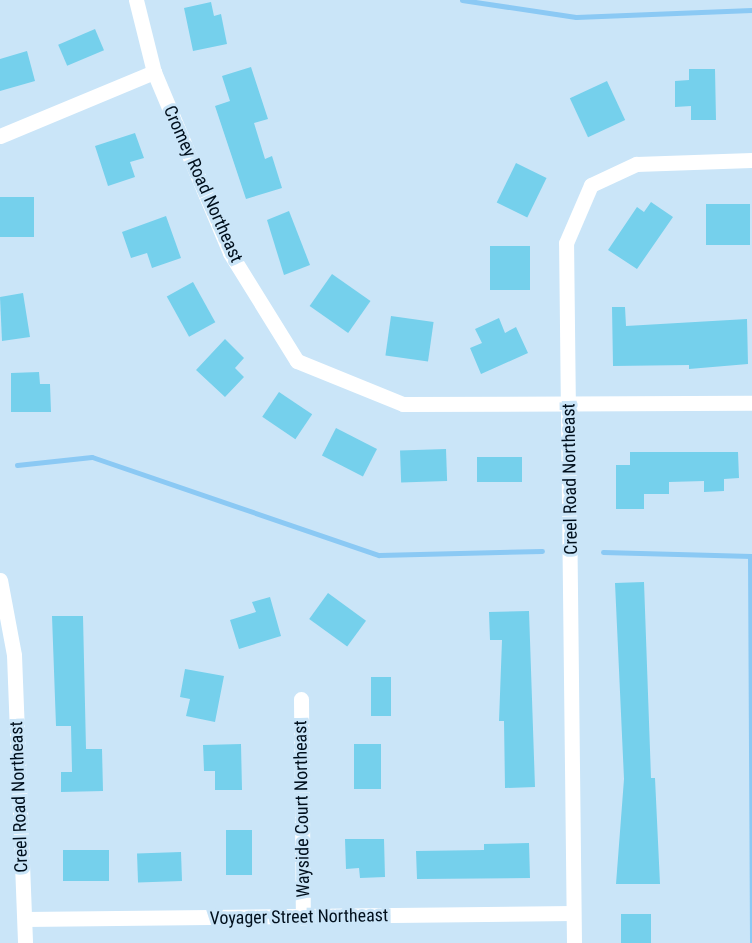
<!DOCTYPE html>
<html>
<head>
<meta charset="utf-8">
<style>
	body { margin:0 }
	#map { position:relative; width:752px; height:943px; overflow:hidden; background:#cae5f8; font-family:"Roboto Condensed",sans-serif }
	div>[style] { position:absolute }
	.stream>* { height:5px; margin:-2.5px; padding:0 2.5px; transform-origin:2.5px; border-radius:2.5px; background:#8bc9f4 }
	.building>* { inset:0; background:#75d0ec; transform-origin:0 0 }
	.street>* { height:15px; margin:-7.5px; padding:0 7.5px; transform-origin:7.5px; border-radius:7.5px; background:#fff }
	span { translate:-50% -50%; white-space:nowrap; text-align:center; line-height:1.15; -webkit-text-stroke:6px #cae5f8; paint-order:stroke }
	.street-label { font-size:18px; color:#000f1c }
</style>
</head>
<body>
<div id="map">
	<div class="stream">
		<div style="left:462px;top:0;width:115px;rotate:8.5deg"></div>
		<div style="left:576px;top:17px;width:176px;rotate:-2.3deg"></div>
		<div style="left:17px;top:465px;width:75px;rotate:-6.1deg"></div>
		<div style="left:92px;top:457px;width:303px;rotate:18.9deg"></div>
		<div style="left:379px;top:555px;width:163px;rotate:-1.4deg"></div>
		<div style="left:603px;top:552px;width:149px;rotate:1.5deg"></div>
		<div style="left:750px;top:556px;width:387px;rotate:89.7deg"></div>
	</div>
	<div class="building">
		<div style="clip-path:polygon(211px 2px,214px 16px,221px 14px,227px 44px,193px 51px,184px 8px)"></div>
		<div style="left:95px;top:29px;width:23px;height:40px;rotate:67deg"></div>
		<div style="clip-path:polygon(27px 51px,35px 81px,0 91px,0 59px)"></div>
		<div style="clip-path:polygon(251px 67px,268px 119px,254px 123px,265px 159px,272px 156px,282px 188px,246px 199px,215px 106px,230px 101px,222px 76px)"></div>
		<div style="clip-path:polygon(689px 69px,715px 69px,716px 120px,691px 120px,691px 106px,675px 107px,675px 81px,689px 80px)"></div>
		<div style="left:607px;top:81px;width:43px;height:41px;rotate:65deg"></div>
		<div style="clip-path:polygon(135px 133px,144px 158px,130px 162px,135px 177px,108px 186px,95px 146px)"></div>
		<div style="left:516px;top:163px;width:34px;height:44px;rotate:26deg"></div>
		<div style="left:34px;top:197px;width:40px;height:34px;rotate:90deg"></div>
		<div style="clip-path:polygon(651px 202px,673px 217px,637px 269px,608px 250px,637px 207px,644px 212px)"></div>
		<div style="left:706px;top:204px;width:44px;height:41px"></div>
		<div style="clip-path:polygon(289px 211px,310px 265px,284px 275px,267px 220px)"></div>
		<div style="clip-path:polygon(166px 216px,181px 258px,152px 268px,147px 253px,131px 258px,122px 232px)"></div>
		<div style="left:490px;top:246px;width:40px;height:44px"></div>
		<div style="left:332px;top:274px;width:47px;height:39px;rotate:35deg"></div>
		<div style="left:193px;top:282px;width:46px;height:30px;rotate:61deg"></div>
		<div style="clip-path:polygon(23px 293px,30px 337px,2px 341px,0 297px)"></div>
		<div style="clip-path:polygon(612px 307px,625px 307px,626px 326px,747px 319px,748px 364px,689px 369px,689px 365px,613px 366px)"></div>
		<div style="left:391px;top:316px;width:43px;height:40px;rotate:8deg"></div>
		<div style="clip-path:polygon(499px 318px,505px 333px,516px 327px,528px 353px,481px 374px,470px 348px,482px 343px,475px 329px)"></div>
		<div style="clip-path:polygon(225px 339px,244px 358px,235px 368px,244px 377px,225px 397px,196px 370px)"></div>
		<div style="clip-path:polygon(39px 372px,40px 384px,50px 384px,51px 412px,11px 412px,11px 373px)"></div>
		<div style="left:279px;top:392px;width:40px;height:30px;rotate:34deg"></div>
		<div style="left:336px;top:428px;width:46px;height:31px;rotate:27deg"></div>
		<div style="left:446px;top:449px;width:32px;height:46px;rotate:88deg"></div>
		<div style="clip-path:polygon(630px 452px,738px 452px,739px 478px,724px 479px,724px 491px,704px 492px,704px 481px,669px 482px,669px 494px,644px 494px,644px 509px,616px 509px,616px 465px,630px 465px)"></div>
		<div style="left:522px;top:457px;width:25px;height:45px;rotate:90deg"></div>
		<div style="clip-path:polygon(644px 582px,651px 778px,655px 778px,660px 884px,616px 884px,624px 779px,615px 583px)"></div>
		<div style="left:328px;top:593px;width:47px;height:32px;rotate:36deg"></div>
		<div style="clip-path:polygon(270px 597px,281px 636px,239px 649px,230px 620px,256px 612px,252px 602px)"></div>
		<div style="clip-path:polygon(529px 611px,535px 787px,505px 788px,504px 721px,499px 721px,502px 640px,490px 640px,489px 612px)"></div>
		<div style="clip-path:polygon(52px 616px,83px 616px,86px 749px,102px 749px,103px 791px,61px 792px,61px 772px,72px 772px,71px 726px,56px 726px)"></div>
		<div style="clip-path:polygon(185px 669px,224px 676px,215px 722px,186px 716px,190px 699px,180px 697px)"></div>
		<div style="left:371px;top:677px;width:20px;height:39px"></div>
		<div style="clip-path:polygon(241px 744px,242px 790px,215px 790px,215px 771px,204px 771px,203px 745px)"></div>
		<div style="left:354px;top:744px;width:27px;height:45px"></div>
		<div style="left:226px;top:830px;width:26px;height:45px"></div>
		<div style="clip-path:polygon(345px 839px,384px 839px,385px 877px,360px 878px,359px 868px,346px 869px)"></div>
		<div style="clip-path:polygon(529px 843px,530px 878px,417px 879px,416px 851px,484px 850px,484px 844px)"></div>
		<div style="left:63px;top:850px;width:46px;height:31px"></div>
		<div style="left:181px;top:852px;width:29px;height:44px;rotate:88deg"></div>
		<div style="left:651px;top:914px;width:29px;height:30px;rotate:90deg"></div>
	</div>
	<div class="street">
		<div style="left:136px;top:0;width:74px;rotate:76deg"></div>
		<div style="left:154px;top:72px;width:196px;rotate:67.2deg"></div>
		<div style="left:230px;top:253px;width:127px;rotate:58.2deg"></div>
		<div style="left:297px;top:361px;width:114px;rotate:22.1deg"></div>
		<div style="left:403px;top:404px;width:349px;rotate:-0.2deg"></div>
		<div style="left:0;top:136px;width:167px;rotate:-22.6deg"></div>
		<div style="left:0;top:580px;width:76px;rotate:79.4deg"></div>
		<div style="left:14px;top:655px;width:288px;rotate:87.8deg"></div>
		<div style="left:301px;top:699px;width:219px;rotate:89.5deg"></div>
		<div style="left:25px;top:919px;width:548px;rotate:-0.63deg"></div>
		<div style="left:574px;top:943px;width:700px;rotate:-90.65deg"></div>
		<div style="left:566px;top:243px;width:63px;rotate:-66.7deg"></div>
		<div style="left:591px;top:185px;width:50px;rotate:-25deg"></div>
		<div style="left:636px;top:164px;width:116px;rotate:-2deg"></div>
	</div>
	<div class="street-label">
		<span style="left:203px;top:184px;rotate:66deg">Cromey Road Northeast</span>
		<span style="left:570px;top:479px;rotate:-91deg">Creel Road Northeast</span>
		<span style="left:19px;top:797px;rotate:-92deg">Creel Road Northeast</span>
		<span style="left:302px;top:809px;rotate:-91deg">Wayside Court Northeast</span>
		<span style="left:299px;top:917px;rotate:-1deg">Voyager Street Northeast</span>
	</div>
</div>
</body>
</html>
